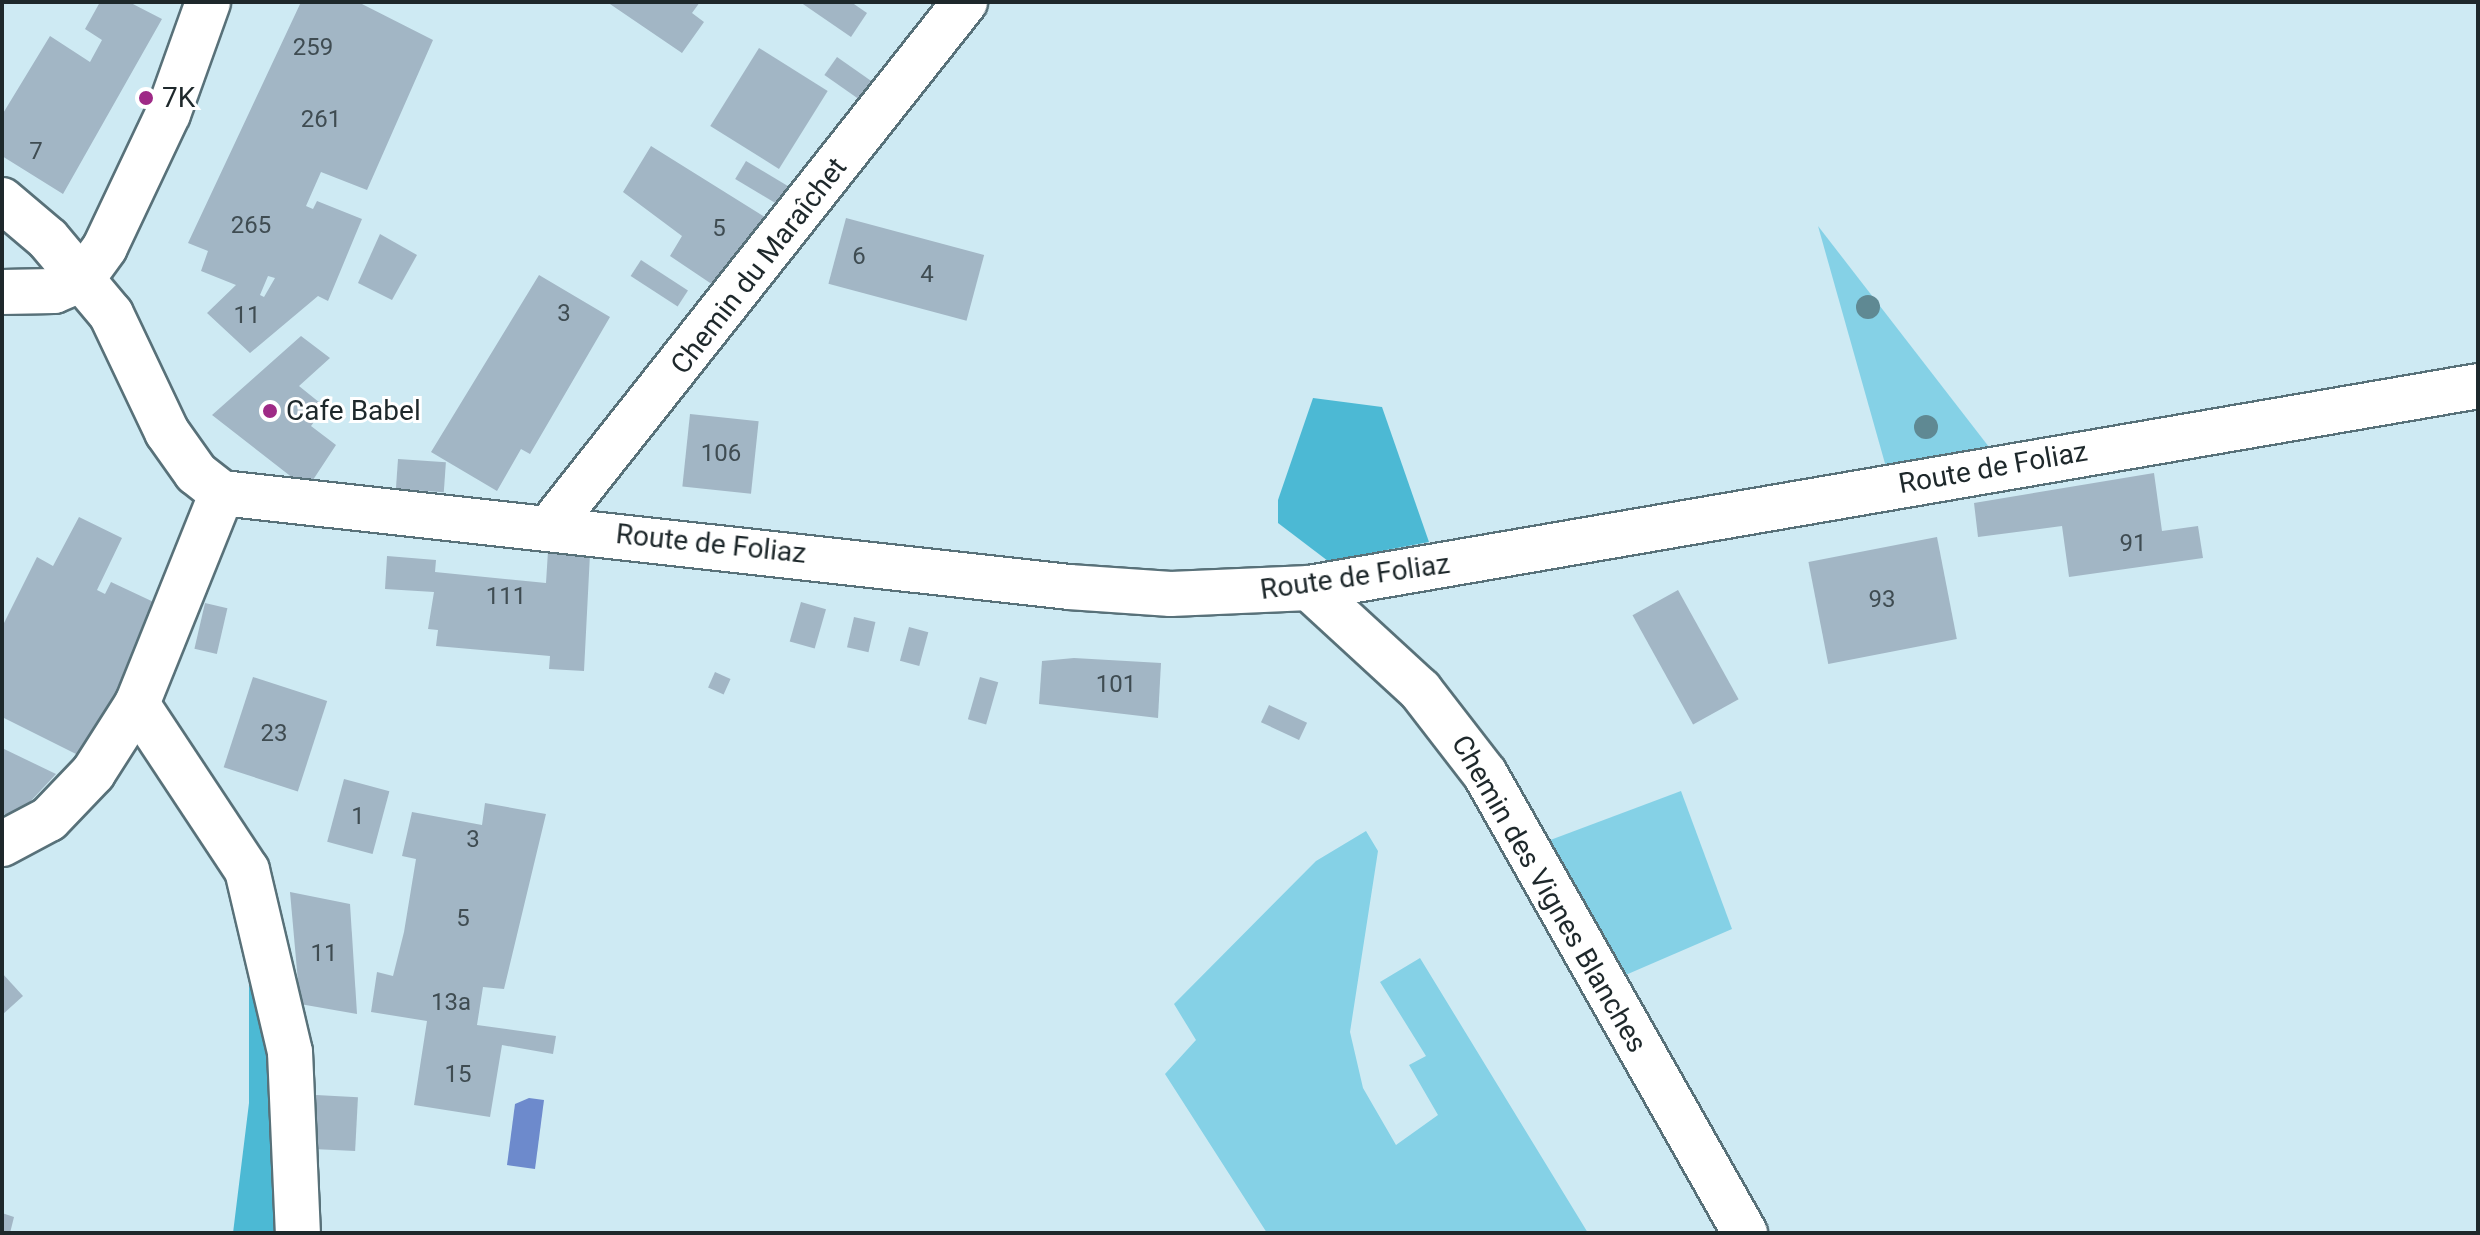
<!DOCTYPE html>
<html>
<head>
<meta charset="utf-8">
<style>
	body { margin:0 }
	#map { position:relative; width:2480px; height:1235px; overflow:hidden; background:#ceeaf3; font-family:Roboto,sans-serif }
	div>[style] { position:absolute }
	.green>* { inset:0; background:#85d1e6 }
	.forest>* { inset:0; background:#4cb9d4 }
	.water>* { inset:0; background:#6d8acc }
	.building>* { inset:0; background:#a2b6c5; transform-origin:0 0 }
	.roads { filter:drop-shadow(2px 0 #587179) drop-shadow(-2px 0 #587179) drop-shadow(0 2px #587179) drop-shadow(0 -2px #587179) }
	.minor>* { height:44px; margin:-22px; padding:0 22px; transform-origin:22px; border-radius:22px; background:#fff }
	.trees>* { width:24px; height:24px; margin:-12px; border-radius:50%; background:#5f8993 }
	.dots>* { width:22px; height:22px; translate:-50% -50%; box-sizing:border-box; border:4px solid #fff; border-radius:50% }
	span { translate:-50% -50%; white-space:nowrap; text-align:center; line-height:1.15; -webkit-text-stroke:6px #fff; paint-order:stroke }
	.number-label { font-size:24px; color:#3f4c52 }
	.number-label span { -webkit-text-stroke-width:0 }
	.poi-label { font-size:28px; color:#1e282b }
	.left { translate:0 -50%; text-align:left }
	.street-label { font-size:28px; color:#1e282b }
	.frame { position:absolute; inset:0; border:4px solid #1e282b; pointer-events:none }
</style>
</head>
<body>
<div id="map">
	<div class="green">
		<div style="clip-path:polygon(1818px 226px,1989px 447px,1886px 467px)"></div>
		<div style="clip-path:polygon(1681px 791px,1732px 929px,1614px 980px,1537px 845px)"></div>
		<div style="clip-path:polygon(1366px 831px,1378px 851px,1350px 1032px,1363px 1088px,1396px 1145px,1438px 1115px,1409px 1065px,1426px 1056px,1380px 982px,1420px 958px,1588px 1233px,1267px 1233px,1165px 1074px,1196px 1040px,1174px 1004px,1316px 861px)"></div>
	</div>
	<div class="forest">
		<div style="clip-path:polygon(1313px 398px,1382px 407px,1429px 542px,1328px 561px,1278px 523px,1278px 500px)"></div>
		<div style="clip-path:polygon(262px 978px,289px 1233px,233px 1233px,249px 1103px,249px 983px)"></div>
	</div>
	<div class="water">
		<div style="clip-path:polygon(529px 1098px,544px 1100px,535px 1169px,507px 1165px,515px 1104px)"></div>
	</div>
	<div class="building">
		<div style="clip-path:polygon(100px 2px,129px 2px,162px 19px,63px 194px,2px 156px,2px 115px,50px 36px,90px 62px,102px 40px,85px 29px)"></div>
		<div style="clip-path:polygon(evenodd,301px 2px,358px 2px,433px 40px,367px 190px,321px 172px,306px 206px,313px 209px,317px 201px,362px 219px,328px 301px,318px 296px,250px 353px,207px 313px,236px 285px,201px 271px,208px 251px,188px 243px,301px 2px,268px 276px,275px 278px,264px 297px,260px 295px,268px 276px)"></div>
		<div style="clip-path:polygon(607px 2px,700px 2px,692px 13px,704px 22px,682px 53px)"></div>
		<div style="clip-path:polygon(800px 2px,851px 2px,867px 13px,851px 37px)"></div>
		<div style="left:759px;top:48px;width:81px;height:92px;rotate:32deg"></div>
		<div style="left:837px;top:57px;width:44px;height:22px;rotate:35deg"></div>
		<div style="clip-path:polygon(651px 146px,773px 222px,725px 293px,670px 256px,682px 236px,623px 192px)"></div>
		<div style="left:746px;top:161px;width:58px;height:21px;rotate:31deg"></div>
		<div style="left:846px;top:218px;width:143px;height:68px;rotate:15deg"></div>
		<div style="clip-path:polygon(380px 234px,417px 255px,392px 300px,358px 283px)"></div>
		<div style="left:641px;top:260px;width:56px;height:19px;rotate:33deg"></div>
		<div style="clip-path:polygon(539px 275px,610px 317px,530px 454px,521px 449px,497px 491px,431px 452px)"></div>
		<div style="clip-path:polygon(301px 336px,330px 358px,299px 386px,325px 407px,311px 426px,336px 445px,307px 489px,212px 415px)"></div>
		<div style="left:690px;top:414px;width:69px;height:73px;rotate:6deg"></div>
		<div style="left:398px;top:459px;width:48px;height:30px;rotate:4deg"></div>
		<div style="clip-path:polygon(2154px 473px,2162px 531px,2198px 526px,2203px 558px,2069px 577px,2062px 526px,1978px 537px,1974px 503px)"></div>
		<div style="clip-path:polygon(79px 517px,122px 538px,97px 590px,105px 594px,111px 582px,160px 605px,84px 758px,2px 717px,2px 627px,37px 557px,53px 566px)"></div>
		<div style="left:1937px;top:537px;width:104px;height:131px;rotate:79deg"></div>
		<div style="clip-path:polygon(548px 551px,590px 554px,584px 671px,549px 669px,550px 656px,436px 646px,438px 630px,428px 629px,434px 592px,385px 589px,387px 556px,436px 560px,435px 572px,546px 583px)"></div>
		<div style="left:1678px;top:590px;width:125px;height:52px;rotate:61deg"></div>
		<div style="left:801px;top:602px;width:26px;height:41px;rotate:16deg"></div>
		<div style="left:205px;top:603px;width:23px;height:47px;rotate:13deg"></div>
		<div style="left:854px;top:617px;width:22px;height:31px;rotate:13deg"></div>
		<div style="left:909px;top:627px;width:20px;height:35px;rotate:15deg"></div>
		<div style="clip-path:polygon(1074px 658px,1161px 663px,1158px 718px,1039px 704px,1042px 661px)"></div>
		<div style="left:715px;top:672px;width:17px;height:17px;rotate:24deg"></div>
		<div style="left:253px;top:677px;width:78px;height:95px;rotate:18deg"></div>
		<div style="left:980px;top:677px;width:19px;height:44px;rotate:16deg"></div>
		<div style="left:1269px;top:705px;width:42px;height:19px;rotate:25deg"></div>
		<div style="clip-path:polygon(2px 748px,56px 774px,15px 818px,2px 813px)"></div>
		<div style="left:344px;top:779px;width:47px;height:65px;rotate:15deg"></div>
		<div style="clip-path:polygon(485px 803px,546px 814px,504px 989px,483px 987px,477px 1025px,556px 1036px,553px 1054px,502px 1045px,490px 1117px,414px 1105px,427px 1021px,371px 1012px,377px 972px,393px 976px,404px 932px,416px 859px,402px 856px,412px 812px,482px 825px)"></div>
		<div style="clip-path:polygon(290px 892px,350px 904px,357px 1014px,300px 1004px)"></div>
		<div style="clip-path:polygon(2px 973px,23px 996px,2px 1015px)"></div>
		<div style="left:316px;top:1095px;width:42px;height:54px;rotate:3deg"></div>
		<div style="clip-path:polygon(2px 1213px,14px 1217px,10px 1233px,2px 1233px)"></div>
	</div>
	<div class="roads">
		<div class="minor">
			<div style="left:2px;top:200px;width:60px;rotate:40.3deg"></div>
			<div style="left:48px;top:239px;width:98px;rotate:50deg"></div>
			<div style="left:111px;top:314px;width:131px;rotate:64.6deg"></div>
			<div style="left:167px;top:432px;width:50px;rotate:54.7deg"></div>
			<div style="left:196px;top:473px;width:33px;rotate:38deg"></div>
			<div style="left:222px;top:493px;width:852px;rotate:6.33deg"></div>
			<div style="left:1069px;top:587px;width:102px;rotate:3.9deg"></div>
			<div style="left:1171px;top:594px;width:138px;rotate:-2.5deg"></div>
			<div style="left:1309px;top:588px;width:1186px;rotate:-9.8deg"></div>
			<div style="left:82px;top:279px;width:39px;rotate:-54deg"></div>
			<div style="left:105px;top:247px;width:147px;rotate:-64.7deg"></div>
			<div style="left:168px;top:114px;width:119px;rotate:-70.3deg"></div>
			<div style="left:2px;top:292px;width:52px;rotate:-1.1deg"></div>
			<div style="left:54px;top:291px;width:30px;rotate:-23deg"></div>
			<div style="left:549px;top:528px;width:671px;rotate:-51.66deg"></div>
			<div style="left:1309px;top:588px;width:151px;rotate:42.6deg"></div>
			<div style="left:1420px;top:690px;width:106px;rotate:52.3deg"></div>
			<div style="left:1485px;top:774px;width:528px;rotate:60.47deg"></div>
			<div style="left:137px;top:704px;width:199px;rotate:56.5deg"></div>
			<div style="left:247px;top:870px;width:187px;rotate:76.7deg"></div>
			<div style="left:290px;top:1052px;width:181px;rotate:87.5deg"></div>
			<div style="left:2px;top:844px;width:53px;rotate:-28deg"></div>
			<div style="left:49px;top:819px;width:64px;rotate:-46.3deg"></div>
			<div style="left:93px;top:773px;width:82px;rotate:-57.5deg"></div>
			<div style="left:137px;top:704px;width:227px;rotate:-68.1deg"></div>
		</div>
	</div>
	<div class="trees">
		<div style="left:1868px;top:307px"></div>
		<div style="left:1926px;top:427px"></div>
	</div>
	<div class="dots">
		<div style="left:146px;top:98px;background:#9e2a86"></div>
		<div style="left:270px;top:411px;background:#9e2a86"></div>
	</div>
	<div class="number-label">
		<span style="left:313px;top:48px">259</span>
		<span style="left:321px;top:120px">261</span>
		<span style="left:36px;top:152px">7</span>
		<span style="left:251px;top:226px">265</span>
		<span style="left:719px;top:229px">5</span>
		<span style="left:859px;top:257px">6</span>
		<span style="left:927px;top:275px">4</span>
		<span style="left:564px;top:314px">3</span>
		<span style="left:247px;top:316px">11</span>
		<span style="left:721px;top:454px">106</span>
		<span style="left:2133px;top:544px">91</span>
		<span style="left:506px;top:597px">111</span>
		<span style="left:1882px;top:600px">93</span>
		<span style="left:1116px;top:685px">101</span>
		<span style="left:274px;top:734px">23</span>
		<span style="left:358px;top:817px">1</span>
		<span style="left:473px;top:840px">3</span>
		<span style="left:463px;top:919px">5</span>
		<span style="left:324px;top:954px">11</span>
		<span style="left:451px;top:1003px">13a</span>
		<span style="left:458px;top:1075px">15</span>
	</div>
	<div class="poi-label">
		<span class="left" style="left:162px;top:98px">7K</span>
		<span class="left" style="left:286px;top:411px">Cafe Babel</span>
	</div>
	<div class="street-label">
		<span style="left:759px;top:266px;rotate:-52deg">Chemin du Maraîchet</span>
		<span style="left:1993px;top:468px;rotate:-10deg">Route de Foliaz</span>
		<span style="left:711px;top:544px;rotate:6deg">Route de Foliaz</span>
		<span style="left:1355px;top:577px;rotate:-8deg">Route de Foliaz</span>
		<span style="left:1549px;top:894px;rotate:60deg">Chemin des Vignes Blanches</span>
	</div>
	<div class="frame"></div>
</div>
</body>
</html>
